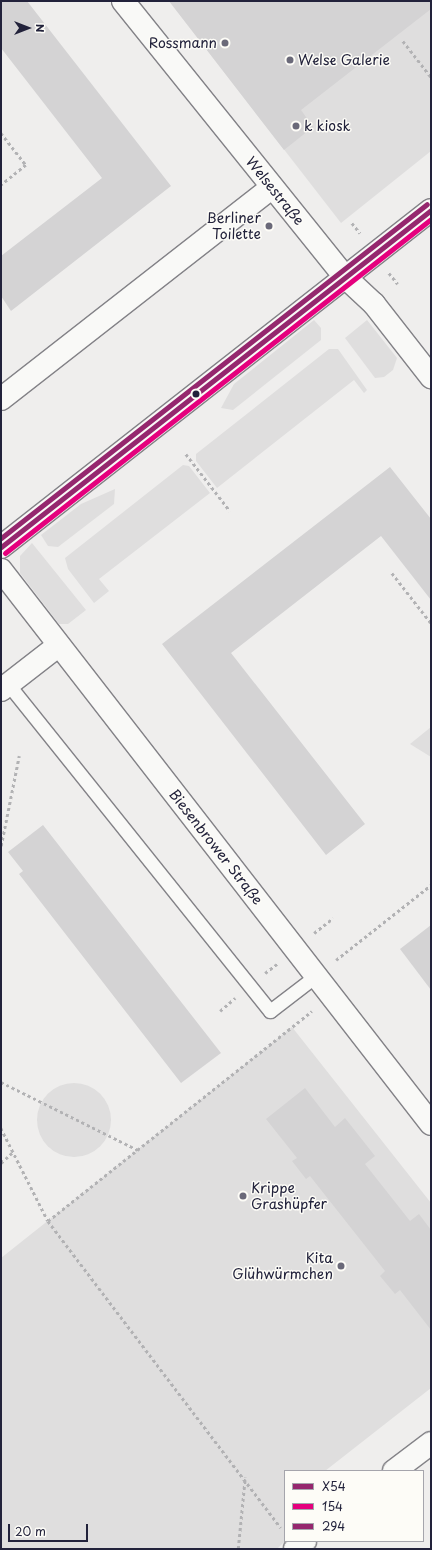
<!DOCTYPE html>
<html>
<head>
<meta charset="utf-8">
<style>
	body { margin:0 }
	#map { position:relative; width:432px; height:1550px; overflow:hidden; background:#efeeed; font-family:"Playpen Sans",sans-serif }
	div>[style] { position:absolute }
	.built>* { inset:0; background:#dfdede }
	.round { border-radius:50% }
	.building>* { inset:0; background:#d4d3d4 }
	.path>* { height:2.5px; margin-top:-1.25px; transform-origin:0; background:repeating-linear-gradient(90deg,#b2b2b4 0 3px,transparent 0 6px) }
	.roads { filter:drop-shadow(1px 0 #838287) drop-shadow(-1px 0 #838287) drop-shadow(0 1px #838287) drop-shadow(0 -1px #838287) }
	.service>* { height:13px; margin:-6.5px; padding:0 6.5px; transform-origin:6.5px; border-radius:6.5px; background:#f9f9f7 }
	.minor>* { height:22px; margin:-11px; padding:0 11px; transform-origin:11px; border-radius:11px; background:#f9f9f7 }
	.tertiary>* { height:22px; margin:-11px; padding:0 11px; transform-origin:11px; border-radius:11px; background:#f9f9f7 }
	.bus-1>* { height:5px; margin:-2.5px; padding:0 2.5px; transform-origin:2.5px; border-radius:2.5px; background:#95276e }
	.bus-2>* { height:5px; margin:-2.5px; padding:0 2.5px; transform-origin:2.5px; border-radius:2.5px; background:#e5007d }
	.bus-3>* { height:5px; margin:-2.5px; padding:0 2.5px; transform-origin:2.5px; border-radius:2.5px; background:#95276e }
	.dots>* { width:11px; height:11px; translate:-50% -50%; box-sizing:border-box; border:2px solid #fdfcf7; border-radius:50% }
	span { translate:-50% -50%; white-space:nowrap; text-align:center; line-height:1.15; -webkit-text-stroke:3px #fdfcf7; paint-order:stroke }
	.poi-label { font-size:14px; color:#22223b }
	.right { translate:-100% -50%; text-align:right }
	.left { translate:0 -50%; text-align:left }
	.street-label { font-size:14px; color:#22223b }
	.frame { position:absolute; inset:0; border:2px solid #22223b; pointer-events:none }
	.legend { position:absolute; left:284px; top:1470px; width:140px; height:72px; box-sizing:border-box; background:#fdfcf7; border:1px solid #a5a5ac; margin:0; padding:5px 7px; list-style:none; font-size:12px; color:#22223b }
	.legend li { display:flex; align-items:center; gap:8px; height:20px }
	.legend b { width:20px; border:1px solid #a5a5ac }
	.north { position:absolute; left:8px; top:8px; width:40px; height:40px; -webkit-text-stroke:3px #fdfcf7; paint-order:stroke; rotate:90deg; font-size:11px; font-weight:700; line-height:16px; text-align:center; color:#22223b }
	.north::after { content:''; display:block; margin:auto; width:14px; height:18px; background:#22223b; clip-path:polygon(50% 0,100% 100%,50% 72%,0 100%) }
	.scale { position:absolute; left:8px; top:1524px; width:80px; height:18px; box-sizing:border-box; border:2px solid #22223b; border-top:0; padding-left:5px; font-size:12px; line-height:14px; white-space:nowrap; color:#22223b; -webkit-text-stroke:3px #fdfcf7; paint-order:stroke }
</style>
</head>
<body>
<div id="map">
	<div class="built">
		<div style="clip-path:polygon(169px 1px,431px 1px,431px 151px,341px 223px)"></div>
		<div style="clip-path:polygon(314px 320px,321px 328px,321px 340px,233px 410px,221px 408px,234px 384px)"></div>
		<div style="clip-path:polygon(367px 320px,397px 358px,393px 370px,384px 377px,375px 378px,345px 338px)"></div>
		<div style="clip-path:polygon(329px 349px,338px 349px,367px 390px,364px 393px,354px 380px,217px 488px,196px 461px,196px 454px)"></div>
		<div style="clip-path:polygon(183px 465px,189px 466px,210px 493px,99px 579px,109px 591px,94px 603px,68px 569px,65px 558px)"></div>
		<div style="clip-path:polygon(115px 489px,114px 504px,58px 547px,48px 546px,41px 535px,81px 504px)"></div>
		<div style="clip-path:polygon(32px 543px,86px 610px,68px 624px,59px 624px,20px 573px,20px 556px)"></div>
		<div style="clip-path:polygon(431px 727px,431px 757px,410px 744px)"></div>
		<div style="clip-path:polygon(292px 1027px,431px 1203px,431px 1388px,325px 1471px,285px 1471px,285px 1541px,277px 1549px,1px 1549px,1px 1258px)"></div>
		<div class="round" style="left:37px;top:1083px;width:74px;height:74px"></div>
	</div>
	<div class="building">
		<div style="clip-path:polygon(1px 1px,27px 1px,171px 186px,11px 311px,1px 296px,1px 256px,102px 178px,1px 48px)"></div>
		<div style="clip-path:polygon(169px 1px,431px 1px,431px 9px,301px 110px,313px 127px,284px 150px)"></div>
		<div style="clip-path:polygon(390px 467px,431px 519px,431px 600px,381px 536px,231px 653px,365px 824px,326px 855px,162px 644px)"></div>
		<div style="clip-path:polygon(43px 825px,221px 1053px,181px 1083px,19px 874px,23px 871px,8px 852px)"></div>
		<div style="clip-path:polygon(431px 925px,431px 990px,400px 949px)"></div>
		<div style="clip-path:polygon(305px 1088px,335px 1127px,345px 1118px,375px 1156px,365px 1164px,410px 1221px,419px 1214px,431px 1230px,431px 1330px,400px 1290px,395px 1294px,380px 1276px,385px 1271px,310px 1176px,306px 1179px,292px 1161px,297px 1158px,266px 1119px)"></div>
	</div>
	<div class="path">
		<div style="left:403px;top:41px;width:46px;rotate:52.1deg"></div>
		<div style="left:1px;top:133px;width:41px;rotate:52deg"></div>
		<div style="left:26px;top:165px;width:32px;rotate:141deg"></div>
		<div style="left:352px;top:223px;width:13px;rotate:51deg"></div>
		<div style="left:389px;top:273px;width:14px;rotate:51deg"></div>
		<div style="left:186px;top:454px;width:72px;rotate:52.3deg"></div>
		<div style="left:392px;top:573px;width:63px;rotate:52deg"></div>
		<div style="left:1px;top:846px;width:92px;rotate:-78.7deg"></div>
		<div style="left:314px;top:933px;width:24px;rotate:-38deg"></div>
		<div style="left:336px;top:960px;width:121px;rotate:-38.3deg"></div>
		<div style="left:265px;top:973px;width:15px;rotate:-37deg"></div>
		<div style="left:220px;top:1011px;width:20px;rotate:-41deg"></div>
		<div style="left:1px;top:1082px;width:153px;rotate:26.4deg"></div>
		<div style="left:1px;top:1128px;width:104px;rotate:63.2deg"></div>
		<div style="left:48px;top:1221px;width:385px;rotate:52.8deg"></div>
		<div style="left:1px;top:1163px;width:16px;rotate:-43deg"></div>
		<div style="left:48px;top:1221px;width:337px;rotate:-38.5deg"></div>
		<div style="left:238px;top:1549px;width:72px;rotate:-84.4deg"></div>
	</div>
	<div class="roads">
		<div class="service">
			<div style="left:8px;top:684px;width:419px;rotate:51.3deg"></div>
			<div style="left:270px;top:1011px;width:59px;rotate:-37.5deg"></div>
		</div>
		<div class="minor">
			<div style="left:123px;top:1px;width:354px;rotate:51.2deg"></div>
			<div style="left:345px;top:277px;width:40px;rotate:43deg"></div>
			<div style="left:374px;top:304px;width:93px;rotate:52deg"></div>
			<div style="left:1px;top:399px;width:344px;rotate:-38deg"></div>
			<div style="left:1px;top:570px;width:701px;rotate:52.18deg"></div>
			<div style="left:1px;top:690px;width:73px;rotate:-37.8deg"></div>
			<div style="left:394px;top:1471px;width:46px;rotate:-37.1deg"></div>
			<div style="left:295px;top:1549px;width:13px;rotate:-39deg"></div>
		</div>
		<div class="tertiary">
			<div style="left:1px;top:547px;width:546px;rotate:-38.09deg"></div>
		</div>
	</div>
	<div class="bus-1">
		<div style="left:1px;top:547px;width:546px;rotate:-38.09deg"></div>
	</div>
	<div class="bus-2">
		<div style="left:5px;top:553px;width:541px;rotate:-38.1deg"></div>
	</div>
	<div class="bus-3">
		<div style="left:1px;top:538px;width:541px;rotate:-38.1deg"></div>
	</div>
	<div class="dots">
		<div style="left:225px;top:43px;background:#6a6979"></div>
		<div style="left:290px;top:60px;background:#6a6979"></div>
		<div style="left:296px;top:126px;background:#6a6979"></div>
		<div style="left:269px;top:226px;background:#6a6979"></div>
		<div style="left:196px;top:394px;background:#22223b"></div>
		<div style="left:243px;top:1196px;background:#6a6979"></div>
		<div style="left:341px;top:1266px;background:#6a6979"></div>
	</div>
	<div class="poi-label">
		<span class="right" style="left:217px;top:43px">Rossmann</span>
		<span class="left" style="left:298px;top:60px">Welse Galerie</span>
		<span class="left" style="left:304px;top:126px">k kiosk</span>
		<span class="right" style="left:261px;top:226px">Berliner<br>Toilette</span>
		<span class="left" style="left:251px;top:1196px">Krippe<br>Grashüpfer</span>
		<span class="right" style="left:333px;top:1266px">Kita<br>Glühwürmchen</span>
	</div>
	<div class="street-label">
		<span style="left:275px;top:191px;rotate:51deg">Welsestraße</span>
		<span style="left:216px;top:847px;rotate:52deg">Biesenbrower Straße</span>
	</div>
	<div class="frame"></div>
	<ul class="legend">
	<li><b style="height:5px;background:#95276e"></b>X54</li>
	<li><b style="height:5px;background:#e5007d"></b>154</li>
	<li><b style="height:5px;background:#95276e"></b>294</li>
	</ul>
	<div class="north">N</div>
	<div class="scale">20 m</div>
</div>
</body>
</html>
